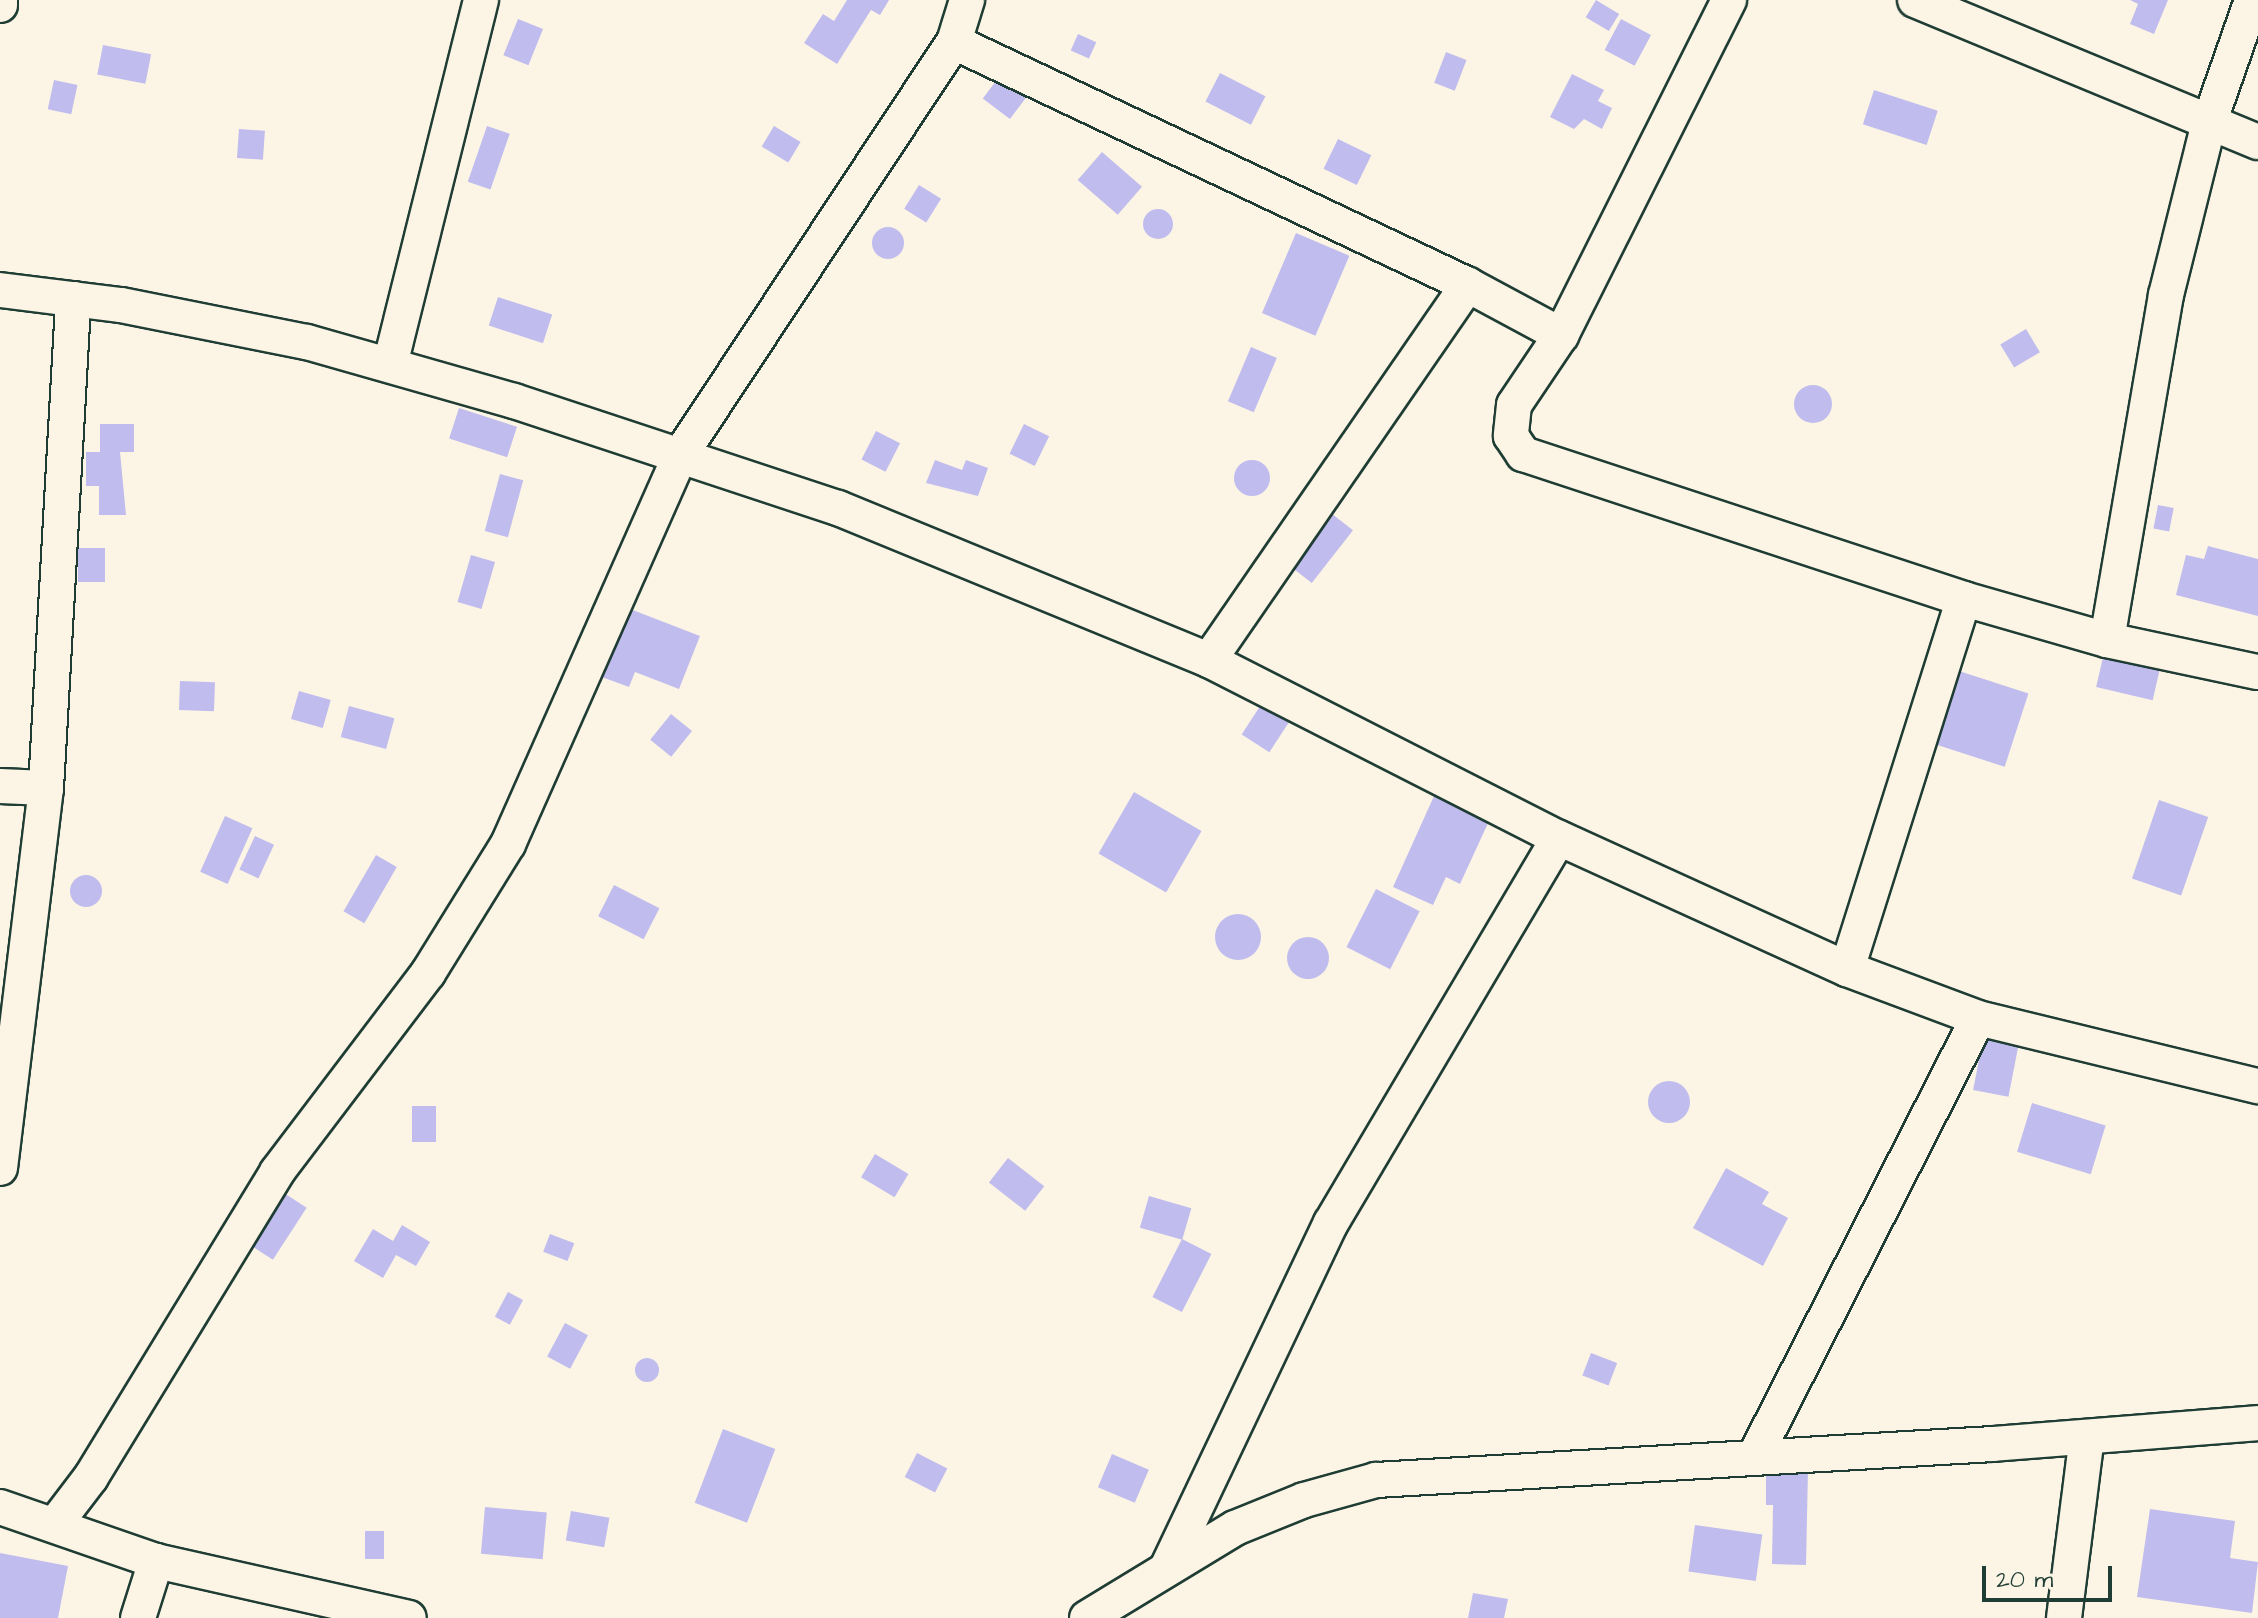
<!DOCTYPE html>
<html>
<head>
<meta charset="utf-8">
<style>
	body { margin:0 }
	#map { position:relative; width:2258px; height:1618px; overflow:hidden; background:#fcf5e5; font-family:"Architects Daughter",sans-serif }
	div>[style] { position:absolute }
	.building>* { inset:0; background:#c0bcee; transform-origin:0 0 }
	.round { border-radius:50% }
	.roads { filter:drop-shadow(2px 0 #1f3d34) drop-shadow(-2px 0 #1f3d34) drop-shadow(0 2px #1f3d34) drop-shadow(0 -2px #1f3d34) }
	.minor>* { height:34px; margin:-17px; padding:0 17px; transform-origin:17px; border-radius:17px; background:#fcf5e5 }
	span { translate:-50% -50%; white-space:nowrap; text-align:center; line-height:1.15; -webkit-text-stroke:6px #fcf5e5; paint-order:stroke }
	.scale { position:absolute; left:1982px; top:1566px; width:130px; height:36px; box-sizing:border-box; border:4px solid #1f3d34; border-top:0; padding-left:10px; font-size:24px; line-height:28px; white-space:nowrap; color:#1f3d34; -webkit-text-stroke:6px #fcf5e5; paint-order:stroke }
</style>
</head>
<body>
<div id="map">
	<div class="building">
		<div style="clip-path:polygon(847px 0,889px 0,880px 15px,871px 10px,837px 64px,804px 43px,823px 14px,834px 21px)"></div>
		<div style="left:1596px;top:0;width:27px;height:20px;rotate:31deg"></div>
		<div style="clip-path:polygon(2130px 0,2168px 0,2154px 34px,2130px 24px,2138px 4px)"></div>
		<div style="left:518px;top:19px;width:27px;height:39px;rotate:22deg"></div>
		<div style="left:1621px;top:19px;width:34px;height:35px;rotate:28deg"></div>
		<div style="left:1078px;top:34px;width:20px;height:18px;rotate:24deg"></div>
		<div style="left:103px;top:45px;width:49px;height:30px;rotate:11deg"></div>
		<div style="left:1446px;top:52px;width:22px;height:33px;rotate:21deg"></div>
		<div style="left:1002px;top:73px;width:34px;height:32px;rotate:37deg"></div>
		<div style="left:1220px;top:73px;width:51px;height:32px;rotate:27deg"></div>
		<div style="clip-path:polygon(1572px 74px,1604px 90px,1598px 101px,1612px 108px,1602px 129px,1584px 119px,1574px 129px,1550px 117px)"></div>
		<div style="left:54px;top:80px;width:24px;height:30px;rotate:12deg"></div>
		<div style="left:1874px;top:90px;width:67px;height:36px;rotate:18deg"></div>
		<div style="left:487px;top:126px;width:24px;height:59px;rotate:19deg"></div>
		<div style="left:774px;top:126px;width:31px;height:24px;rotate:31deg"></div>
		<div style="left:239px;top:129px;width:26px;height:29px;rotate:4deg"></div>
		<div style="left:1338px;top:139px;width:37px;height:33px;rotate:26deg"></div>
		<div style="left:1102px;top:152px;width:53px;height:37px;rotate:41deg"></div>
		<div style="left:919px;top:185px;width:26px;height:28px;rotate:32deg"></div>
		<div class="round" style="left:1143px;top:209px;width:30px;height:30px"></div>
		<div class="round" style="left:872px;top:227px;width:32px;height:32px"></div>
		<div style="left:1296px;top:233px;width:58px;height:87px;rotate:23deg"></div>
		<div style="left:498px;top:297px;width:57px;height:30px;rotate:18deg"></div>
		<div style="left:2026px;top:329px;width:27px;height:30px;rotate:59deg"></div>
		<div style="left:1251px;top:347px;width:28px;height:59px;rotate:23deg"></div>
		<div class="round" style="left:1794px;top:385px;width:38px;height:38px"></div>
		<div style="left:459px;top:408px;width:61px;height:32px;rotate:18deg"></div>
		<div style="clip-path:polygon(100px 424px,134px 424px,134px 452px,120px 452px,126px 515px,99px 515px,99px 486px,86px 486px,86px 452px,100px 452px)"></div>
		<div style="left:1024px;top:424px;width:28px;height:33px;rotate:26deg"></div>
		<div style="left:876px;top:431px;width:27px;height:32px;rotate:27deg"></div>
		<div class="round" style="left:1234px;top:460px;width:36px;height:36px"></div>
		<div style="clip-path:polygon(935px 460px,962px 470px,966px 460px,988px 468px,978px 496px,926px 483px)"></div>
		<div style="left:500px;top:474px;width:24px;height:59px;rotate:15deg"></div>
		<div style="left:2158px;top:505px;width:16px;height:24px;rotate:11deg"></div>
		<div style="left:1327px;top:510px;width:33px;height:67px;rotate:38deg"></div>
		<div style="clip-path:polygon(2208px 546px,2258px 559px,2258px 616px,2176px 595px,2186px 555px,2204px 559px)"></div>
		<div style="left:78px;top:548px;width:27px;height:34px"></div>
		<div style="left:471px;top:555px;width:25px;height:49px;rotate:16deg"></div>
		<div style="clip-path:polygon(625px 607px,700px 636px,679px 689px,635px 672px,629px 687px,599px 676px)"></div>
		<div style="left:2104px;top:653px;width:58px;height:35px;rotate:13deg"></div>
		<div style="left:1959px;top:671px;width:73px;height:77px;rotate:18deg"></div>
		<div style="left:180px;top:681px;width:35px;height:29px;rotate:2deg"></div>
		<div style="left:299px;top:691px;width:33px;height:29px;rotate:16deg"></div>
		<div style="left:1264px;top:700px;width:33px;height:41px;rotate:33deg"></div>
		<div style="left:349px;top:706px;width:47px;height:32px;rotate:15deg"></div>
		<div style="left:671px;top:714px;width:27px;height:33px;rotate:39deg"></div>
		<div style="left:1134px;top:792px;width:78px;height:71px;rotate:30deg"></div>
		<div style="clip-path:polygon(1434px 796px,1489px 821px,1460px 884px,1446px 877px,1433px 905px,1393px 887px)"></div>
		<div style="left:2159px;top:800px;width:52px;height:83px;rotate:19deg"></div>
		<div style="left:225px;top:816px;width:30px;height:61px;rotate:24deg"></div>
		<div style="left:255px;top:836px;width:21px;height:37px;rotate:25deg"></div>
		<div style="left:376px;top:855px;width:24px;height:65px;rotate:30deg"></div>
		<div class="round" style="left:70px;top:875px;width:32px;height:32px"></div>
		<div style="left:614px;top:885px;width:51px;height:35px;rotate:27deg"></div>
		<div style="left:1376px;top:889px;width:49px;height:65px;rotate:27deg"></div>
		<div class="round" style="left:1215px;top:914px;width:46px;height:46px"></div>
		<div class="round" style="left:1287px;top:937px;width:42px;height:42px"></div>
		<div style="left:1984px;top:1034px;width:36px;height:57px;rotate:11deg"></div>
		<div class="round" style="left:1648px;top:1081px;width:42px;height:42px"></div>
		<div style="left:2032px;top:1103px;width:77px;height:51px;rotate:17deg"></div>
		<div style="left:412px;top:1106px;width:24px;height:36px"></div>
		<div style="left:875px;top:1154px;width:39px;height:27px;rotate:31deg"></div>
		<div style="left:1008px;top:1158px;width:46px;height:31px;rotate:38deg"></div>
		<div style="clip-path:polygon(1726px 1168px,1769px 1192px,1762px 1204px,1788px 1218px,1763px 1266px,1693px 1228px)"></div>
		<div style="left:284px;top:1193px;width:27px;height:62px;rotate:33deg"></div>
		<div style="left:1149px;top:1196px;width:44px;height:33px;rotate:16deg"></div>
		<div style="clip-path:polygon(402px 1225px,430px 1242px,416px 1266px,396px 1255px,383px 1278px,354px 1261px,373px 1229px,393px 1241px)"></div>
		<div style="left:550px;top:1234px;width:26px;height:19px;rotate:21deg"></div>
		<div style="left:1182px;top:1239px;width:33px;height:65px;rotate:27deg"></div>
		<div style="left:508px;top:1292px;width:17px;height:28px;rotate:28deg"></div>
		<div style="left:565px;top:1323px;width:26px;height:38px;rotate:28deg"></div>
		<div style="left:1591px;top:1353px;width:28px;height:24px;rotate:21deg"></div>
		<div class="round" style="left:635px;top:1358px;width:24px;height:24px"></div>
		<div style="left:723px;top:1429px;width:56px;height:79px;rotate:21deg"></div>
		<div style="left:917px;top:1453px;width:34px;height:27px;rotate:27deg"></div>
		<div style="left:1112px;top:1454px;width:40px;height:36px;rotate:23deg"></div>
		<div style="clip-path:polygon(1766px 1470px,1808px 1470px,1806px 1565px,1772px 1564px,1773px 1505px,1766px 1505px)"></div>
		<div style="left:485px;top:1507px;width:62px;height:47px;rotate:5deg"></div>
		<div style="clip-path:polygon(2150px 1509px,2235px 1521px,2230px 1558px,2258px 1562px,2252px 1613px,2137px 1597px)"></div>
		<div style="left:571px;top:1511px;width:39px;height:30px;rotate:10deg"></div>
		<div style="left:1695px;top:1525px;width:68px;height:47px;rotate:8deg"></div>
		<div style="left:365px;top:1531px;width:19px;height:28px"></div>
		<div style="clip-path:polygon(0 1553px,68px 1566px,58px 1618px,0 1618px)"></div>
		<div style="clip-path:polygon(1473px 1593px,1508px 1599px,1504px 1618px,1468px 1618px)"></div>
	</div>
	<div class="roads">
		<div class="minor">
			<div style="left:1729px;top:0;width:375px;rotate:116.6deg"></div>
			<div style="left:1561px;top:335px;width:84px;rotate:123.9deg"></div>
			<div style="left:1514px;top:405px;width:31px;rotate:96deg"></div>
			<div style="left:1511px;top:436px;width:22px;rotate:56deg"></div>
			<div style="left:1523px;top:454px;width:464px;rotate:18.2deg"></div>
			<div style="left:1964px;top:599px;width:149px;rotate:16deg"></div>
			<div style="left:2107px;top:640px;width:154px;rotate:12deg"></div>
			<div style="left:1915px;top:0;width:371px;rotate:22.5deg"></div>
			<div style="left:0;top:5px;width:5px;rotate:-90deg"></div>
			<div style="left:954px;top:42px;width:569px;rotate:25.3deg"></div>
			<div style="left:1468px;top:285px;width:106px;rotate:28.3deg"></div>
			<div style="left:0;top:290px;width:122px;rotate:7.1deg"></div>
			<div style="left:121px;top:305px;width:190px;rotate:11.3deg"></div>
			<div style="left:307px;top:342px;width:215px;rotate:15.9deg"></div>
			<div style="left:514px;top:401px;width:341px;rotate:18.3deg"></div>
			<div style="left:838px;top:508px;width:401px;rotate:22.3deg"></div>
			<div style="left:1209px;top:660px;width:393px;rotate:27deg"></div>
			<div style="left:1559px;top:838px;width:316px;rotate:24.5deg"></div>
			<div style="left:1847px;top:969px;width:140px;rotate:20.5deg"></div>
			<div style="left:1978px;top:1018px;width:288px;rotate:13.7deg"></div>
			<div style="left:390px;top:365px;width:376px;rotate:-76deg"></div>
			<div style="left:2107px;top:640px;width:350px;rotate:-80.3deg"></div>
			<div style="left:2166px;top:295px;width:177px;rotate:-76deg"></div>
			<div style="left:2209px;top:123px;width:130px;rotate:-70.7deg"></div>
			<div style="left:1209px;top:660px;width:456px;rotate:-55.4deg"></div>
			<div style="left:0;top:786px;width:46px;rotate:2.5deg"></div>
			<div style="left:1847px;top:969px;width:388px;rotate:-72.5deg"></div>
			<div style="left:0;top:1168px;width:383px;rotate:-83.1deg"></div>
			<div style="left:46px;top:788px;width:490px;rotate:-86.8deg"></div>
			<div style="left:1756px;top:1454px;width:489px;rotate:-63deg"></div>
			<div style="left:0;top:1507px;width:165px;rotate:19.1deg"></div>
			<div style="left:156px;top:1561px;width:259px;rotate:12.7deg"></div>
			<div style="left:56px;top:1523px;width:58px;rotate:-52.7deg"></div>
			<div style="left:91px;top:1477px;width:357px;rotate:-58.6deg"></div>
			<div style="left:277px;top:1172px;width:250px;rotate:-52.8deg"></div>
			<div style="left:428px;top:973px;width:152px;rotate:-58.2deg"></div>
			<div style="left:508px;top:844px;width:427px;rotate:-66.1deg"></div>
			<div style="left:681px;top:454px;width:494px;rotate:-56.5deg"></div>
			<div style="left:954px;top:42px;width:44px;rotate:-72.8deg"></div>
			<div style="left:1167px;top:1568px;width:382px;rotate:-64.6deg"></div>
			<div style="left:1331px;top:1223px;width:447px;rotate:-59.4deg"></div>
			<div style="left:138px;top:1618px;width:60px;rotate:-72.5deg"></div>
			<div style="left:1087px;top:1618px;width:173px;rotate:-31.3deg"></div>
			<div style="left:1235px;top:1528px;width:74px;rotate:-22.1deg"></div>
			<div style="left:1304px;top:1500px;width:75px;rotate:-15.5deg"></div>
			<div style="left:1376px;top:1480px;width:617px;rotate:-3.34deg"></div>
			<div style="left:1992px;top:1444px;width:267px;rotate:-4.5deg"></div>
			<div style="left:2064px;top:1618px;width:182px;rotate:-82.8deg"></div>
		</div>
	</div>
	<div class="scale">20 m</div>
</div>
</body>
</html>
